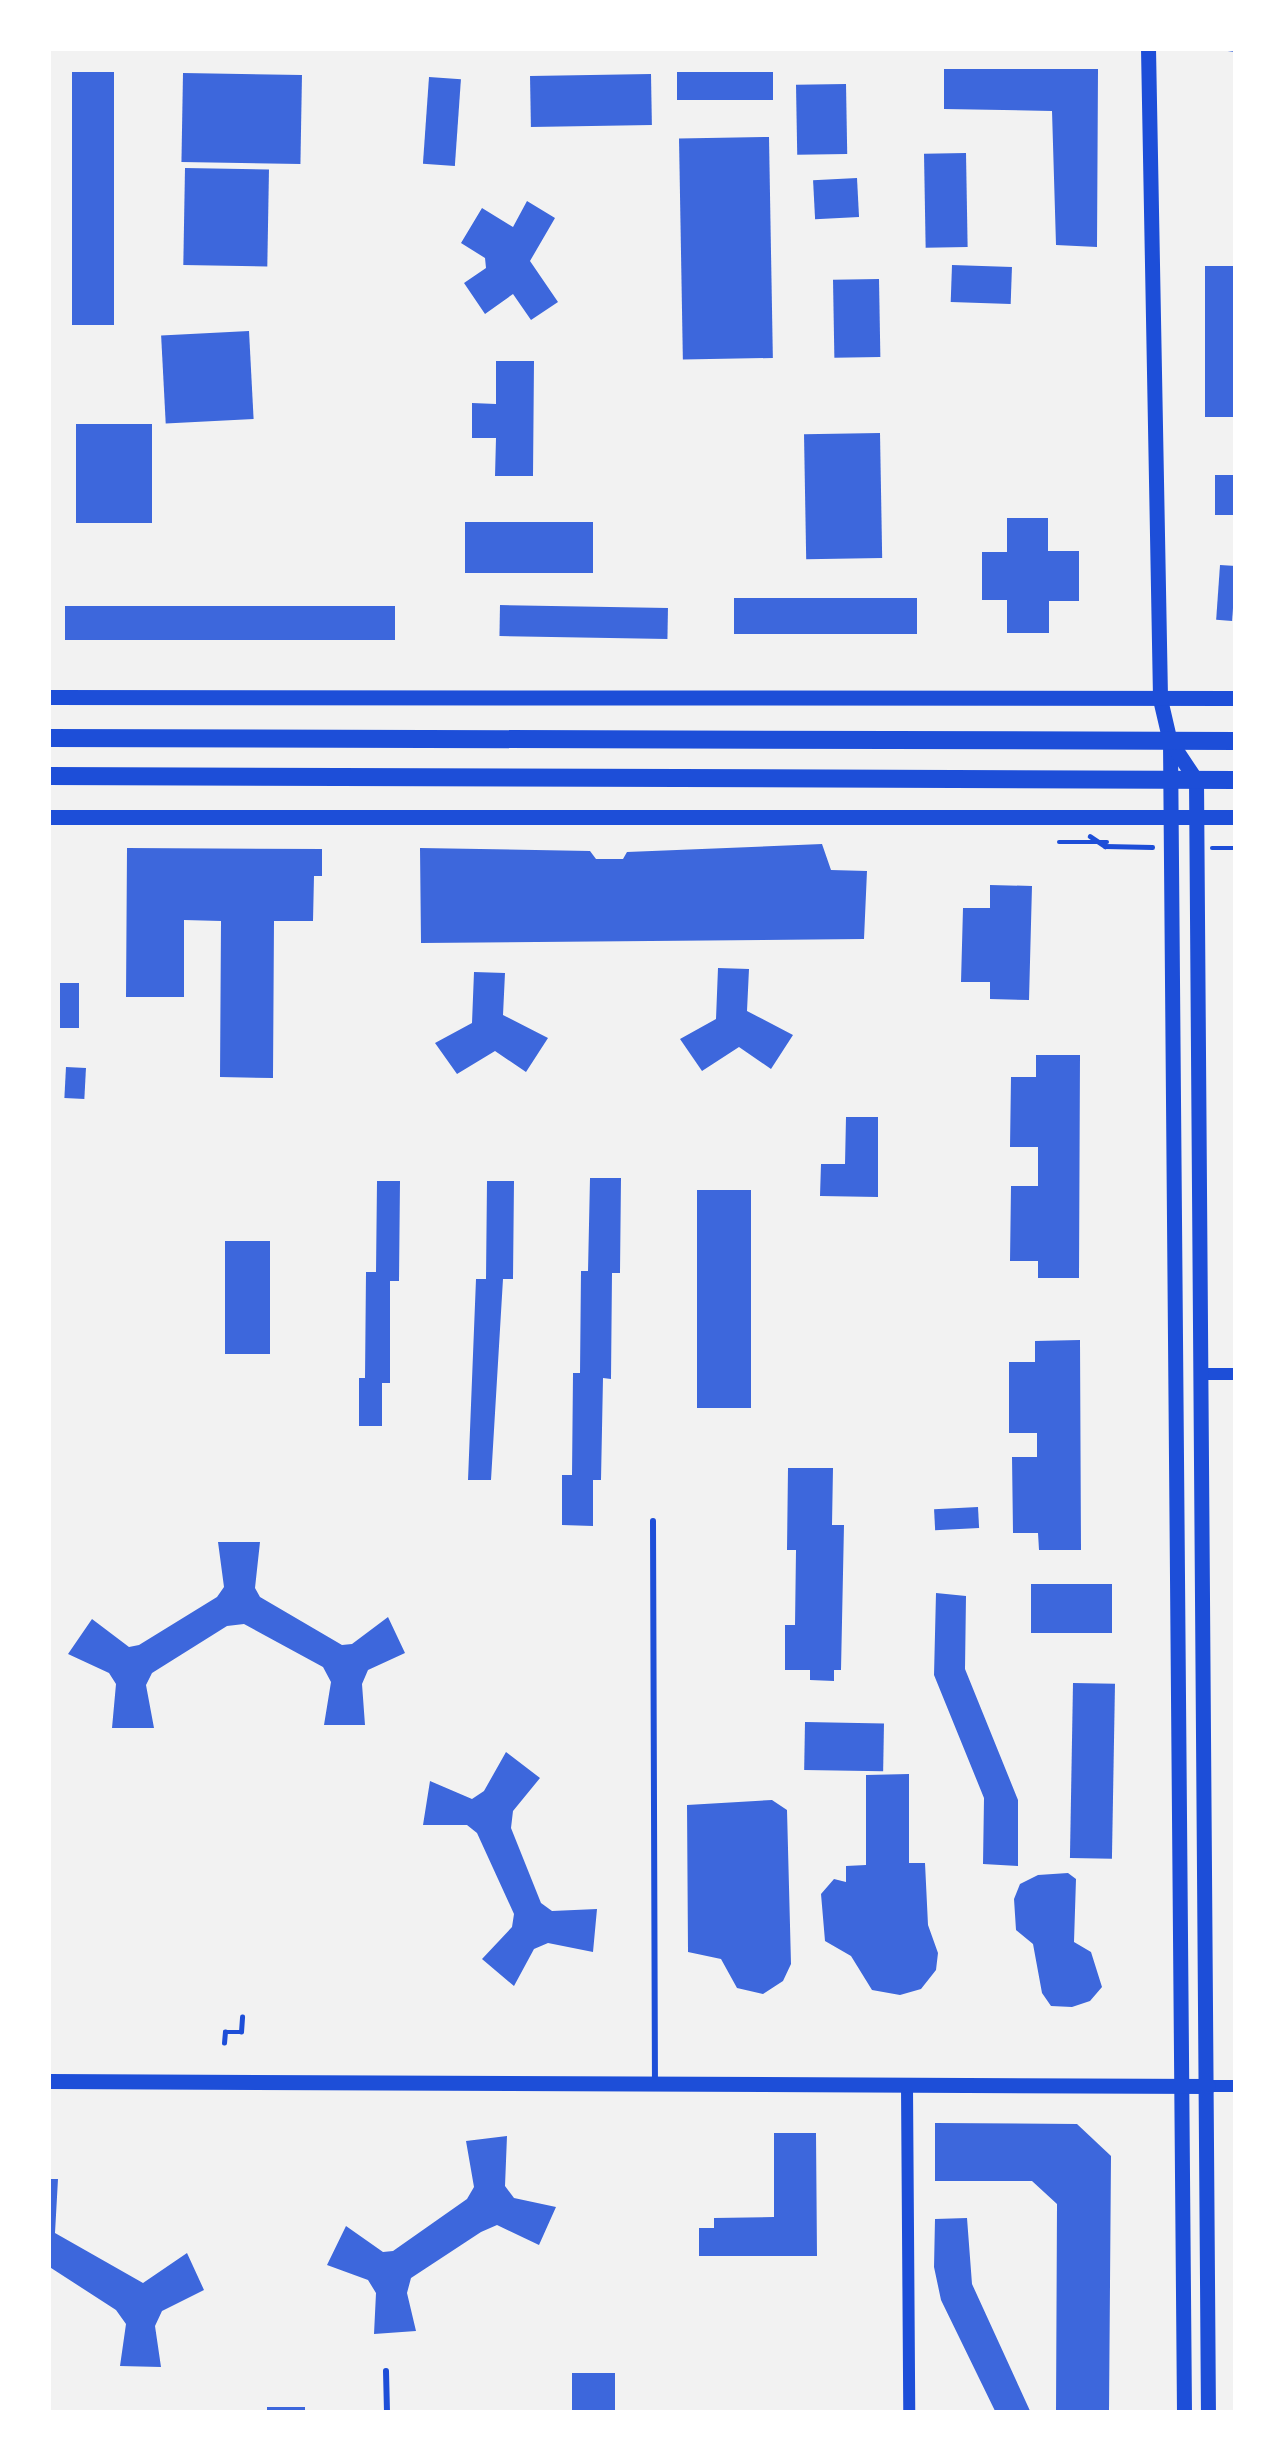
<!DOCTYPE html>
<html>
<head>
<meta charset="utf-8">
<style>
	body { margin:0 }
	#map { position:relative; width:1284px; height:2461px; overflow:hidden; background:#f2f2f2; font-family:"Roboto Condensed",sans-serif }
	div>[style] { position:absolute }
	.building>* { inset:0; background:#3d67dc; transform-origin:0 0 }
	.path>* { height:4.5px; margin:-2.25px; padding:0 2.25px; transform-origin:2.25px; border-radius:2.25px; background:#1d4ed8 }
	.service>* { height:6px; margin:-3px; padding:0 3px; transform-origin:3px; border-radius:3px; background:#1d4ed8 }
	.minor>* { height:12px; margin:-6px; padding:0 6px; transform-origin:6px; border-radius:6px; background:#1d4ed8 }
	.tertiary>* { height:15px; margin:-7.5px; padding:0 7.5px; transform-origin:7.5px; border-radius:7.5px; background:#1d4ed8 }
	.primary>* { height:18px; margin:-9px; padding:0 9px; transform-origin:9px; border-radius:9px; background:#1d4ed8 }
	span { translate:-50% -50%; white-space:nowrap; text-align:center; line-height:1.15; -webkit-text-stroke:10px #fff; paint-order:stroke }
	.frame { position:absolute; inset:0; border:51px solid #fff; pointer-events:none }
</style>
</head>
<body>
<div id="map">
	<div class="building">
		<div style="clip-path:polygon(944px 69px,1098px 69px,1097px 247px,1056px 245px,1052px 111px,944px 109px)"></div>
		<div style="left:72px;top:72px;width:42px;height:253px"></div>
		<div style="left:773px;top:72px;width:28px;height:96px;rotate:90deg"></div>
		<div style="left:183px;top:73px;width:119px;height:89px;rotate:1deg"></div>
		<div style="left:651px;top:74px;width:51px;height:121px;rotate:89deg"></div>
		<div style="left:429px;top:77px;width:32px;height:87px;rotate:4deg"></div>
		<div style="left:846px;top:84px;width:70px;height:50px;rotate:89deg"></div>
		<div style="left:769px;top:137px;width:221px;height:90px;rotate:89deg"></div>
		<div style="left:966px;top:153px;width:94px;height:42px;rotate:89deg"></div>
		<div style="left:185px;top:168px;width:84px;height:97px;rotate:1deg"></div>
		<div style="left:857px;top:178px;width:39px;height:44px;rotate:87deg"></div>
		<div style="clip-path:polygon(527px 201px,555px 218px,530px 261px,558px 302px,531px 320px,513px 294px,485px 314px,464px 283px,486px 268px,485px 258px,461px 243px,482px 208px,513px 227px)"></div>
		<div style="left:952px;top:265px;width:60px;height:37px;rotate:2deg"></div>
		<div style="left:1205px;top:266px;width:31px;height:151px"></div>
		<div style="left:879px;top:279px;width:78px;height:46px;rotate:89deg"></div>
		<div style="left:249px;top:331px;width:88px;height:88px;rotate:87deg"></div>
		<div style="clip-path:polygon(496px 361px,534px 361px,533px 476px,495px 476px,496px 438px,472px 438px,472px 403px,496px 404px)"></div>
		<div style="left:76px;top:424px;width:76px;height:99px"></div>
		<div style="left:880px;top:433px;width:125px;height:76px;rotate:89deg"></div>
		<div style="left:1215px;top:475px;width:21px;height:40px"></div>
		<div style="clip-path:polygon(1007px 518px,1048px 518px,1048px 551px,1079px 551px,1079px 601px,1049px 601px,1049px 633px,1007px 633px,1007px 600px,982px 600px,982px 552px,1007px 552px)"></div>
		<div style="left:465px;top:522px;width:128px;height:51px"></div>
		<div style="left:1220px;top:565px;width:16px;height:55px;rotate:4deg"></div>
		<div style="left:917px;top:598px;width:36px;height:183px;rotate:90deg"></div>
		<div style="left:500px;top:605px;width:168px;height:31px;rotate:1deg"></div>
		<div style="left:65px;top:606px;width:330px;height:34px"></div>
		<div style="clip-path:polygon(822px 844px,831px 870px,867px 871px,864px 939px,421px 943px,420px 848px,590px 851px,596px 859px,623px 859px,627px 852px)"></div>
		<div style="clip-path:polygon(127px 848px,322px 849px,322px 876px,314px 876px,313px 921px,274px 921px,273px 1078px,220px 1077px,221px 921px,184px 920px,184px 997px,126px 997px)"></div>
		<div style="clip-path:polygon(990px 885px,1032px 886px,1029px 1000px,990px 999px,990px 982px,961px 982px,963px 908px,990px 908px)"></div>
		<div style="clip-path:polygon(718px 968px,749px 969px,747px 1011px,793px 1035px,771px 1069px,739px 1047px,702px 1071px,680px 1039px,716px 1019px)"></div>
		<div style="clip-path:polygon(474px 972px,505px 973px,503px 1015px,548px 1038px,526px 1072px,495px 1051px,457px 1074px,435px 1043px,472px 1023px)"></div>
		<div style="left:60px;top:983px;width:19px;height:45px"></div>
		<div style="clip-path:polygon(1036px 1055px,1080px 1055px,1079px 1278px,1038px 1278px,1038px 1261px,1010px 1261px,1011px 1186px,1038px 1186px,1038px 1147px,1010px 1147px,1011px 1077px,1036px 1077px)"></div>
		<div style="left:66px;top:1067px;width:20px;height:31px;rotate:3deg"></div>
		<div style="clip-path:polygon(846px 1117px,878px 1117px,878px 1197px,820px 1196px,821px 1164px,845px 1164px)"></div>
		<div style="clip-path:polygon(590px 1178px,621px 1178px,620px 1273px,612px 1273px,611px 1379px,603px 1378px,601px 1480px,593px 1480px,593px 1526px,562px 1525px,562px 1475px,572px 1475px,573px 1373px,580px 1373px,581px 1271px,588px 1271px)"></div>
		<div style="clip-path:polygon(377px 1181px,400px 1181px,399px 1281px,390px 1281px,390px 1383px,382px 1383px,382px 1426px,359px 1426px,359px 1378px,365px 1378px,366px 1272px,376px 1272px)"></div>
		<div style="clip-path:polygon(487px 1181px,514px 1181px,513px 1279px,503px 1279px,491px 1480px,468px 1480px,476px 1279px,486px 1279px)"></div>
		<div style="left:697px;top:1190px;width:54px;height:218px"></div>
		<div style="left:225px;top:1241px;width:45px;height:113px"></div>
		<div style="clip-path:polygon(1080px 1340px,1081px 1550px,1039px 1550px,1038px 1533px,1013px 1533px,1012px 1457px,1037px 1457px,1037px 1433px,1009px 1433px,1009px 1362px,1035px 1362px,1035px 1341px)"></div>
		<div style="clip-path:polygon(788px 1468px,833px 1468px,832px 1525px,844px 1525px,841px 1670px,834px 1670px,834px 1681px,810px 1680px,810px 1670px,785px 1670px,785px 1625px,795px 1625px,796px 1550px,787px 1550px)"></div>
		<div style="left:978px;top:1507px;width:21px;height:44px;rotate:87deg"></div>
		<div style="clip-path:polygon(218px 1542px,260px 1542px,255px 1588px,260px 1597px,342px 1645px,352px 1644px,388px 1617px,405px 1653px,368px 1670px,362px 1684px,365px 1725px,324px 1725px,331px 1682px,323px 1667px,244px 1624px,227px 1626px,152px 1673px,146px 1685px,154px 1728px,112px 1728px,116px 1684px,109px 1673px,68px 1654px,92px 1619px,129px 1647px,139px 1645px,217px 1597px,224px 1587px)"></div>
		<div style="left:1112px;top:1584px;width:49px;height:81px;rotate:90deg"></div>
		<div style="clip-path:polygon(936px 1593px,966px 1596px,965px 1669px,1018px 1800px,1018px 1866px,983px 1864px,984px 1798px,934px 1675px)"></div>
		<div style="left:1073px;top:1683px;width:42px;height:175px;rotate:1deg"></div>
		<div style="left:805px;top:1722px;width:79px;height:48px;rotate:1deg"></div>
		<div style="clip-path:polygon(506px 1752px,540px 1778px,513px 1811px,511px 1828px,541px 1903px,552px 1911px,597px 1909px,593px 1952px,548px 1943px,534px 1949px,514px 1986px,482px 1959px,512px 1927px,514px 1914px,477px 1833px,467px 1825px,423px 1825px,430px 1781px,472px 1799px,484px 1791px)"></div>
		<div style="clip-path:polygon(909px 1774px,909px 1863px,925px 1863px,928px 1925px,938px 1953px,936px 1970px,921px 1989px,900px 1995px,872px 1990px,851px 1956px,825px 1941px,821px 1894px,834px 1879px,846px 1882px,846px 1866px,866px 1865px,866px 1775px)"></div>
		<div style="clip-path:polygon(772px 1800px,787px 1810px,791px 1964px,783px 1981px,763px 1994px,737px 1988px,721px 1959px,688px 1952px,687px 1805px)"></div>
		<div style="clip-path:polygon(1068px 1873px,1076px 1879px,1074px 1942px,1091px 1952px,1102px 1987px,1090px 2001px,1072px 2007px,1051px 2006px,1042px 1993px,1033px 1944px,1016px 1930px,1014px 1899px,1020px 1884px,1038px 1875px)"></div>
		<div style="clip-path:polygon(935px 2123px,1077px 2124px,1111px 2156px,1109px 2413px,1056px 2413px,1057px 2204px,1032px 2181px,935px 2181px)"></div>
		<div style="clip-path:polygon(774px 2133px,816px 2133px,817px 2256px,699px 2256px,699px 2228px,714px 2228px,714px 2218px,774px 2217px)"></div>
		<div style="clip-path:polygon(507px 2136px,505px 2186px,514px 2198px,556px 2207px,539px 2245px,497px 2225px,481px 2232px,411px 2278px,407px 2293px,416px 2331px,374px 2334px,376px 2293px,368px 2280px,327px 2265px,346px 2226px,383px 2252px,393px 2251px,467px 2199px,474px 2187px,466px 2141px)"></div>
		<div style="clip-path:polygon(48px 2179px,58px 2179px,55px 2233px,143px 2283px,187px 2253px,204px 2290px,162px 2311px,155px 2326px,161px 2367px,120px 2366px,126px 2324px,116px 2310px,48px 2266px)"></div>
		<div style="clip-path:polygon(967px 2218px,972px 2284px,1031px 2413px,996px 2413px,941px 2300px,934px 2267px,935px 2219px)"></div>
		<div style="left:572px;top:2373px;width:43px;height:40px"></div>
		<div style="left:267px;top:2407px;width:38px;height:6px"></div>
	</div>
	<div class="path">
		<div style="left:1090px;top:836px;width:18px;rotate:34deg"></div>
		<div style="left:1105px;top:846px;width:47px;rotate:1.2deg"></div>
		<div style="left:1059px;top:842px;width:48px"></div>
		<div style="left:1212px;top:848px;width:24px"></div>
		<div style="left:224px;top:2043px;width:11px;rotate:-85deg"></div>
		<div style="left:225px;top:2032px;width:16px"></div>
		<div style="left:241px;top:2032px;width:15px;rotate:-86deg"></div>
	</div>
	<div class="service">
		<div style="left:1228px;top:48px;width:8px;rotate:7deg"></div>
		<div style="left:653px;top:1521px;width:560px;rotate:89.8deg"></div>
		<div style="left:386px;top:2371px;width:42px;rotate:88.6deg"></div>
	</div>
	<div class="minor">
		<div style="left:1202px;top:1374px;width:34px"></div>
		<div style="left:1208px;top:2086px;width:28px"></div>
		<div style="left:907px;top:2087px;width:326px;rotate:89.6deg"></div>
	</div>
	<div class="tertiary">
		<div style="left:1148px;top:48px;width:651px;rotate:88.94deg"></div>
		<div style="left:1160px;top:699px;width:44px;rotate:76.9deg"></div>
		<div style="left:1170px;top:742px;width:1671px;rotate:89.52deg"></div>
		<div style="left:48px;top:697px;width:1188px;rotate:0.05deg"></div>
		<div style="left:1172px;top:744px;width:43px;rotate:56.3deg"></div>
		<div style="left:1196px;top:780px;width:1633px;rotate:89.58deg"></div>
		<div style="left:48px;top:817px;width:1188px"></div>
		<div style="left:48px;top:2081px;width:1160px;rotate:0.25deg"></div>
	</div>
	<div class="primary">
		<div style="left:48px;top:738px;width:1188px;rotate:0.14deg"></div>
		<div style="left:48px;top:776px;width:1188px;rotate:0.19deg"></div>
	</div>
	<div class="frame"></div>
</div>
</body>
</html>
